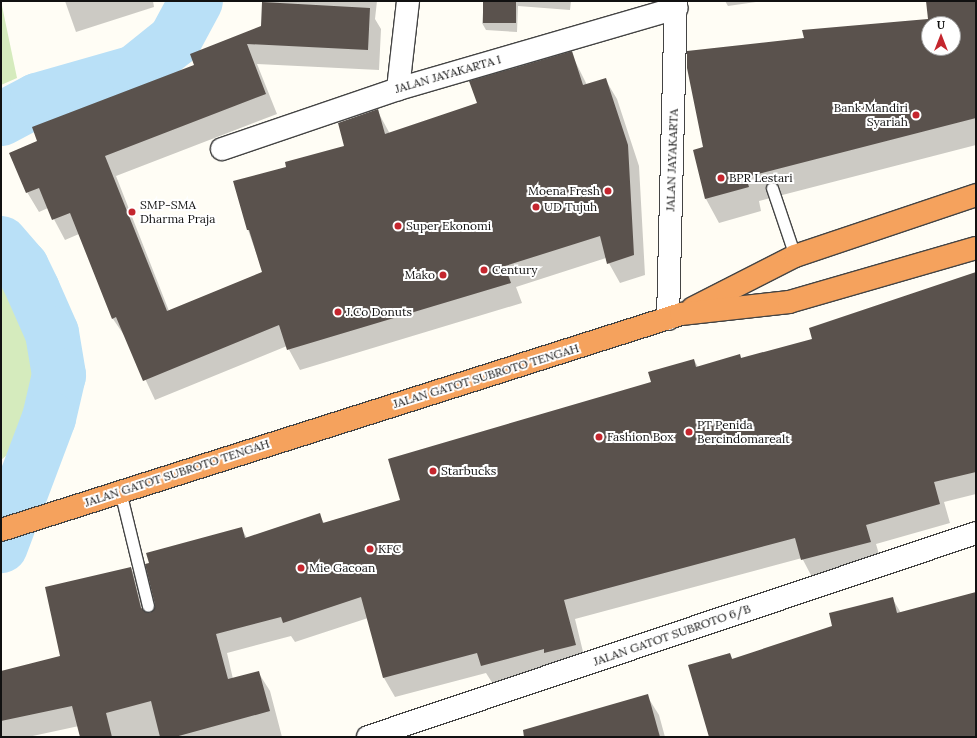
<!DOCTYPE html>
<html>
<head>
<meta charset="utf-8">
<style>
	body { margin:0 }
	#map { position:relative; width:977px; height:738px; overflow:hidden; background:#fffdf5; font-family:Lora,serif }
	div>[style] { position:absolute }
	.green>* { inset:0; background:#d5ebbd }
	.shadow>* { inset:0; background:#0003 }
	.river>* { height:54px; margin:-27px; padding:0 27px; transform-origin:27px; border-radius:27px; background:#b9e0f7 }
	.building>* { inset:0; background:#5a524d; transform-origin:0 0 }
	.roads { filter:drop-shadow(1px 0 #444) drop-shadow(-1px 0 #444) drop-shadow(0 1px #444) drop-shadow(0 -1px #444) }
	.lane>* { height:11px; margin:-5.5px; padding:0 5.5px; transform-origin:5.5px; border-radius:5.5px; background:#fff }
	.street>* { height:22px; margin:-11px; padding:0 11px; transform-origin:11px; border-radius:11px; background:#fff }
	.highway>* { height:22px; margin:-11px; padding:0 11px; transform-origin:11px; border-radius:11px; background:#f5a25d }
	.dots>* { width:11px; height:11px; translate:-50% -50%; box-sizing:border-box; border:2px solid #fff; border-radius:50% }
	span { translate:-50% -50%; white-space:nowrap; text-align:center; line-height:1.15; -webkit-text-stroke:4px #fff; paint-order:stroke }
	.street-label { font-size:12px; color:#111 }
	.poi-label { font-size:12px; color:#111 }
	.right { translate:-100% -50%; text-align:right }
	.left { translate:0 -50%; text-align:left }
	.frame { position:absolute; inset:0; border:2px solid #111; pointer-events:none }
	.north { position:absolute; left:921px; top:16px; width:40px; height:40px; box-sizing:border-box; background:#fff; border:1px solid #a0a0a0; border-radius:50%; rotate:0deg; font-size:11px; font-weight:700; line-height:16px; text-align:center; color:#111 }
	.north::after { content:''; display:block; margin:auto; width:14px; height:18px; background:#c4262e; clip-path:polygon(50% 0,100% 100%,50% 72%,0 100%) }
</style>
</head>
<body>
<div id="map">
	<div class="green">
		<div style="clip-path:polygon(1px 1px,17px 78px,1px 85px)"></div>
		<div style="clip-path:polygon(1px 268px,34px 327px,37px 392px,13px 450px,1px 460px)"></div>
	</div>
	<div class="shadow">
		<div style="clip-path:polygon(65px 1px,153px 1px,154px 7px,76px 32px)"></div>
		<div style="clip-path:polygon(255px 1px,377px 1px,375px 19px,381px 29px,379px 70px,257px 64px,277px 114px,116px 176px,169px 311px,263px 272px,248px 230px,287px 167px,346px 147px,377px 110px,390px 134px,478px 104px,571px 53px,587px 85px,605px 79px,617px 99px,639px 166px,645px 275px,620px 283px,606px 258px,516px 287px,522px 303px,300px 370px,287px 346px,155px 400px,126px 338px,113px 319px,79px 234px,65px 240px,48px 208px,39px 212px,27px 192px,196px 66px,262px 27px,263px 2px)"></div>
		<div style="clip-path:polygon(484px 1px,571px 1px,570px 10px,518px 6px,517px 32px,486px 30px,482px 23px)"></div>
		<div style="clip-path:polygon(725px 1px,763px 1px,728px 6px)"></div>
		<div style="clip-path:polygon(evenodd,927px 1px,976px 1px,976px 145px,759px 201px,761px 211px,719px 223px,706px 199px,694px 151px,704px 148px,806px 39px,930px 20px,927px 1px,929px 24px,953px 24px,953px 48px,929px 48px,929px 24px)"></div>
		<div style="clip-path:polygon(976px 273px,976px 494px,944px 502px,950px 523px,876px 544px,881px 561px,813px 579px,802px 558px,575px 619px,586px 664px,493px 684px,486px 673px,395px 697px,384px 678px,368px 618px,295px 642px,291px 636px,227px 653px,233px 679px,258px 672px,270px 691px,282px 737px,82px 737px,79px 726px,28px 737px,1px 737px,1px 672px,61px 657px,131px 568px,142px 587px,150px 614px,241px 528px,247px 538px,319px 514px,324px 523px,401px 501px,652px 383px,694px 360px,698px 367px,741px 359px,814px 340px)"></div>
		<div style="clip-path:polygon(976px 593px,976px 737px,710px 737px,730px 654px,733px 660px,834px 627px,892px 598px,901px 613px)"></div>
		<div style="clip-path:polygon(647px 696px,659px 715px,665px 737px,567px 737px)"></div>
	</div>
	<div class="river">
		<div style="left:1px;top:119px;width:41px;rotate:-27.8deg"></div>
		<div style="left:37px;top:100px;width:102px;rotate:-15.9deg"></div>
		<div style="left:135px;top:72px;width:51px;rotate:-38.7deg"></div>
		<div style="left:175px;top:40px;width:44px;rotate:-61.7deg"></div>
		<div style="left:1px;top:243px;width:32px;rotate:49deg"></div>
		<div style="left:22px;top:267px;width:25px;rotate:64deg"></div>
		<div style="left:33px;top:290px;width:47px;rotate:66.2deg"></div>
		<div style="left:52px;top:333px;width:43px;rotate:80.5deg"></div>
		<div style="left:59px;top:375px;width:44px;rotate:103.1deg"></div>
		<div style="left:49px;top:418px;width:137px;rotate:110.6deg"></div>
	</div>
	<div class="building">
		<div style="left:483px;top:1px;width:33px;height:22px"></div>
		<div style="clip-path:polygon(evenodd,926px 1px,976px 1px,976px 118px,746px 177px,749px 187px,705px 199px,693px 150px,703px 147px,687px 68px,687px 51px,804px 38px,802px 30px,928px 19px,926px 1px,929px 24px,953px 24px,953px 48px,929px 48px,929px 24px)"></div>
		<div style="clip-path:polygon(262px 2px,370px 8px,368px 50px,247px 44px,266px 94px,105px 156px,167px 311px,262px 272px,249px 230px,247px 230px,233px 181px,286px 167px,285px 162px,344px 146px,338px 123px,378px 109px,385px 134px,477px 103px,469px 81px,572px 51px,583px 85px,606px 78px,628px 145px,634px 255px,607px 264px,600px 236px,505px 266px,511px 283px,287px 350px,279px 325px,143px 381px,116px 317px,112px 319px,70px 213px,52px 220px,39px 188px,26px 193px,9px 153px,37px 141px,32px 127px,194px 65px,190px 54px,261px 26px)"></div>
		<div style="clip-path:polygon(976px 272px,976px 472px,934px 482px,940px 504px,866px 525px,871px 542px,801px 560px,795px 538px,564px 600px,576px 645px,544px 653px,544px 649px,481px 666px,477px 653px,383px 678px,361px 597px,283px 623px,281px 617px,216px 634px,228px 679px,259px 671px,270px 711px,175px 737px,160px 737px,151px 701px,106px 713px,112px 737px,80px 737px,72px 706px,1px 721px,1px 671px,60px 656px,45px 587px,131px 567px,141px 608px,150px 613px,155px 605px,145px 564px,149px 563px,146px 553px,242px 527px,245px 538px,320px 513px,323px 523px,400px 500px,388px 459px,651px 382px,648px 372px,694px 359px,696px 367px,740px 354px,741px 358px,812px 339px,809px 328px)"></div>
		<div style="clip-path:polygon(976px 592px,976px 737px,709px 737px,688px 665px,730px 653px,732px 659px,832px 626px,829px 613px,893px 597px,897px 613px)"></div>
		<div style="clip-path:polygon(648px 694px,660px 737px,524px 737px,523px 730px)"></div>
	</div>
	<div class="roads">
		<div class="lane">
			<div style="left:772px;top:188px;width:72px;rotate:71.3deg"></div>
			<div style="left:120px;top:491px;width:118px;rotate:76.3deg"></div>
		</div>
		<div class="street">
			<div style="left:398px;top:89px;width:89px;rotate:-83.5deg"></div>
			<div style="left:222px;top:149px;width:186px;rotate:-18.8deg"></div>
			<div style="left:398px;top:89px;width:290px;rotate:-16.2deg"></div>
			<div style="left:668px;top:319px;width:318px;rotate:-88.6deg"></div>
			<div style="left:368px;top:737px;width:641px;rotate:-18.55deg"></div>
		</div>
		<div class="highway">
			<div style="left:693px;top:308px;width:114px;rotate:-27deg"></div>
			<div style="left:795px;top:256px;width:191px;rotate:-18.6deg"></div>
			<div style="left:1px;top:530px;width:713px;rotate:-17.62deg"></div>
			<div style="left:681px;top:314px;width:109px;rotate:-6.3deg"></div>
			<div style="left:789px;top:302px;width:195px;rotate:-16.1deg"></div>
		</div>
	</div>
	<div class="dots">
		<div style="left:916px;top:115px;background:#c4262e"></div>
		<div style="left:721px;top:178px;background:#c4262e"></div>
		<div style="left:608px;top:191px;background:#c4262e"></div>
		<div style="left:536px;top:207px;background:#c4262e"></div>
		<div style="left:132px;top:212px;background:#c4262e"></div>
		<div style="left:398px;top:226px;background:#c4262e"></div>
		<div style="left:484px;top:270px;background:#c4262e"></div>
		<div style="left:443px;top:275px;background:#c4262e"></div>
		<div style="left:338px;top:312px;background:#c4262e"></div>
		<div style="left:689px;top:432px;background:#c4262e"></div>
		<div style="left:599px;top:437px;background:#c4262e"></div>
		<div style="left:433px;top:471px;background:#c4262e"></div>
		<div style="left:370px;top:549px;background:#c4262e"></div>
		<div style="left:301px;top:568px;background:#c4262e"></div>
	</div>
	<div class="street-label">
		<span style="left:448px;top:74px;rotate:-16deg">JALAN JAYAKARTA I</span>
		<span style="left:672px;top:160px;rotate:-88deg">JALAN JAYAKARTA</span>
		<span style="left:486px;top:376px;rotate:-17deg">JALAN GATOT SUBROTO TENGAH</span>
		<span style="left:177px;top:473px;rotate:-18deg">JALAN GATOT SUBROTO TENGAH</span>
		<span style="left:672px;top:635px;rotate:-19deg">JALAN GATOT SUBROTO 6/B</span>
	</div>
	<div class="poi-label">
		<span class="right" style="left:908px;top:115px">Bank Mandiri<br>Syariah</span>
		<span class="left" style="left:729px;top:178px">BPR Lestari</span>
		<span class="right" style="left:600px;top:191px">Moena Fresh</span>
		<span class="left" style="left:140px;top:212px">SMP-SMA<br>Dharma Praja</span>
		<span class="left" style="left:544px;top:207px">UD Tujuh</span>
		<span class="left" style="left:406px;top:226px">Super Ekonomi</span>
		<span class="left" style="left:492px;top:270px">Century</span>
		<span class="right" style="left:435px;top:275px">Mako</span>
		<span class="left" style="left:346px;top:312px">J.Co Donuts</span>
		<span class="left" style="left:697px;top:432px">PT Penida<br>Bercindomarealt</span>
		<span class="left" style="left:607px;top:437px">Fashion Box</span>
		<span class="left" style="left:441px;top:471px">Starbucks</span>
		<span class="left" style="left:378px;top:549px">KFC</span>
		<span class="left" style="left:309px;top:568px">Mie Gacoan</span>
	</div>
	<div class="frame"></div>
	<div class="north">U</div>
</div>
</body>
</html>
